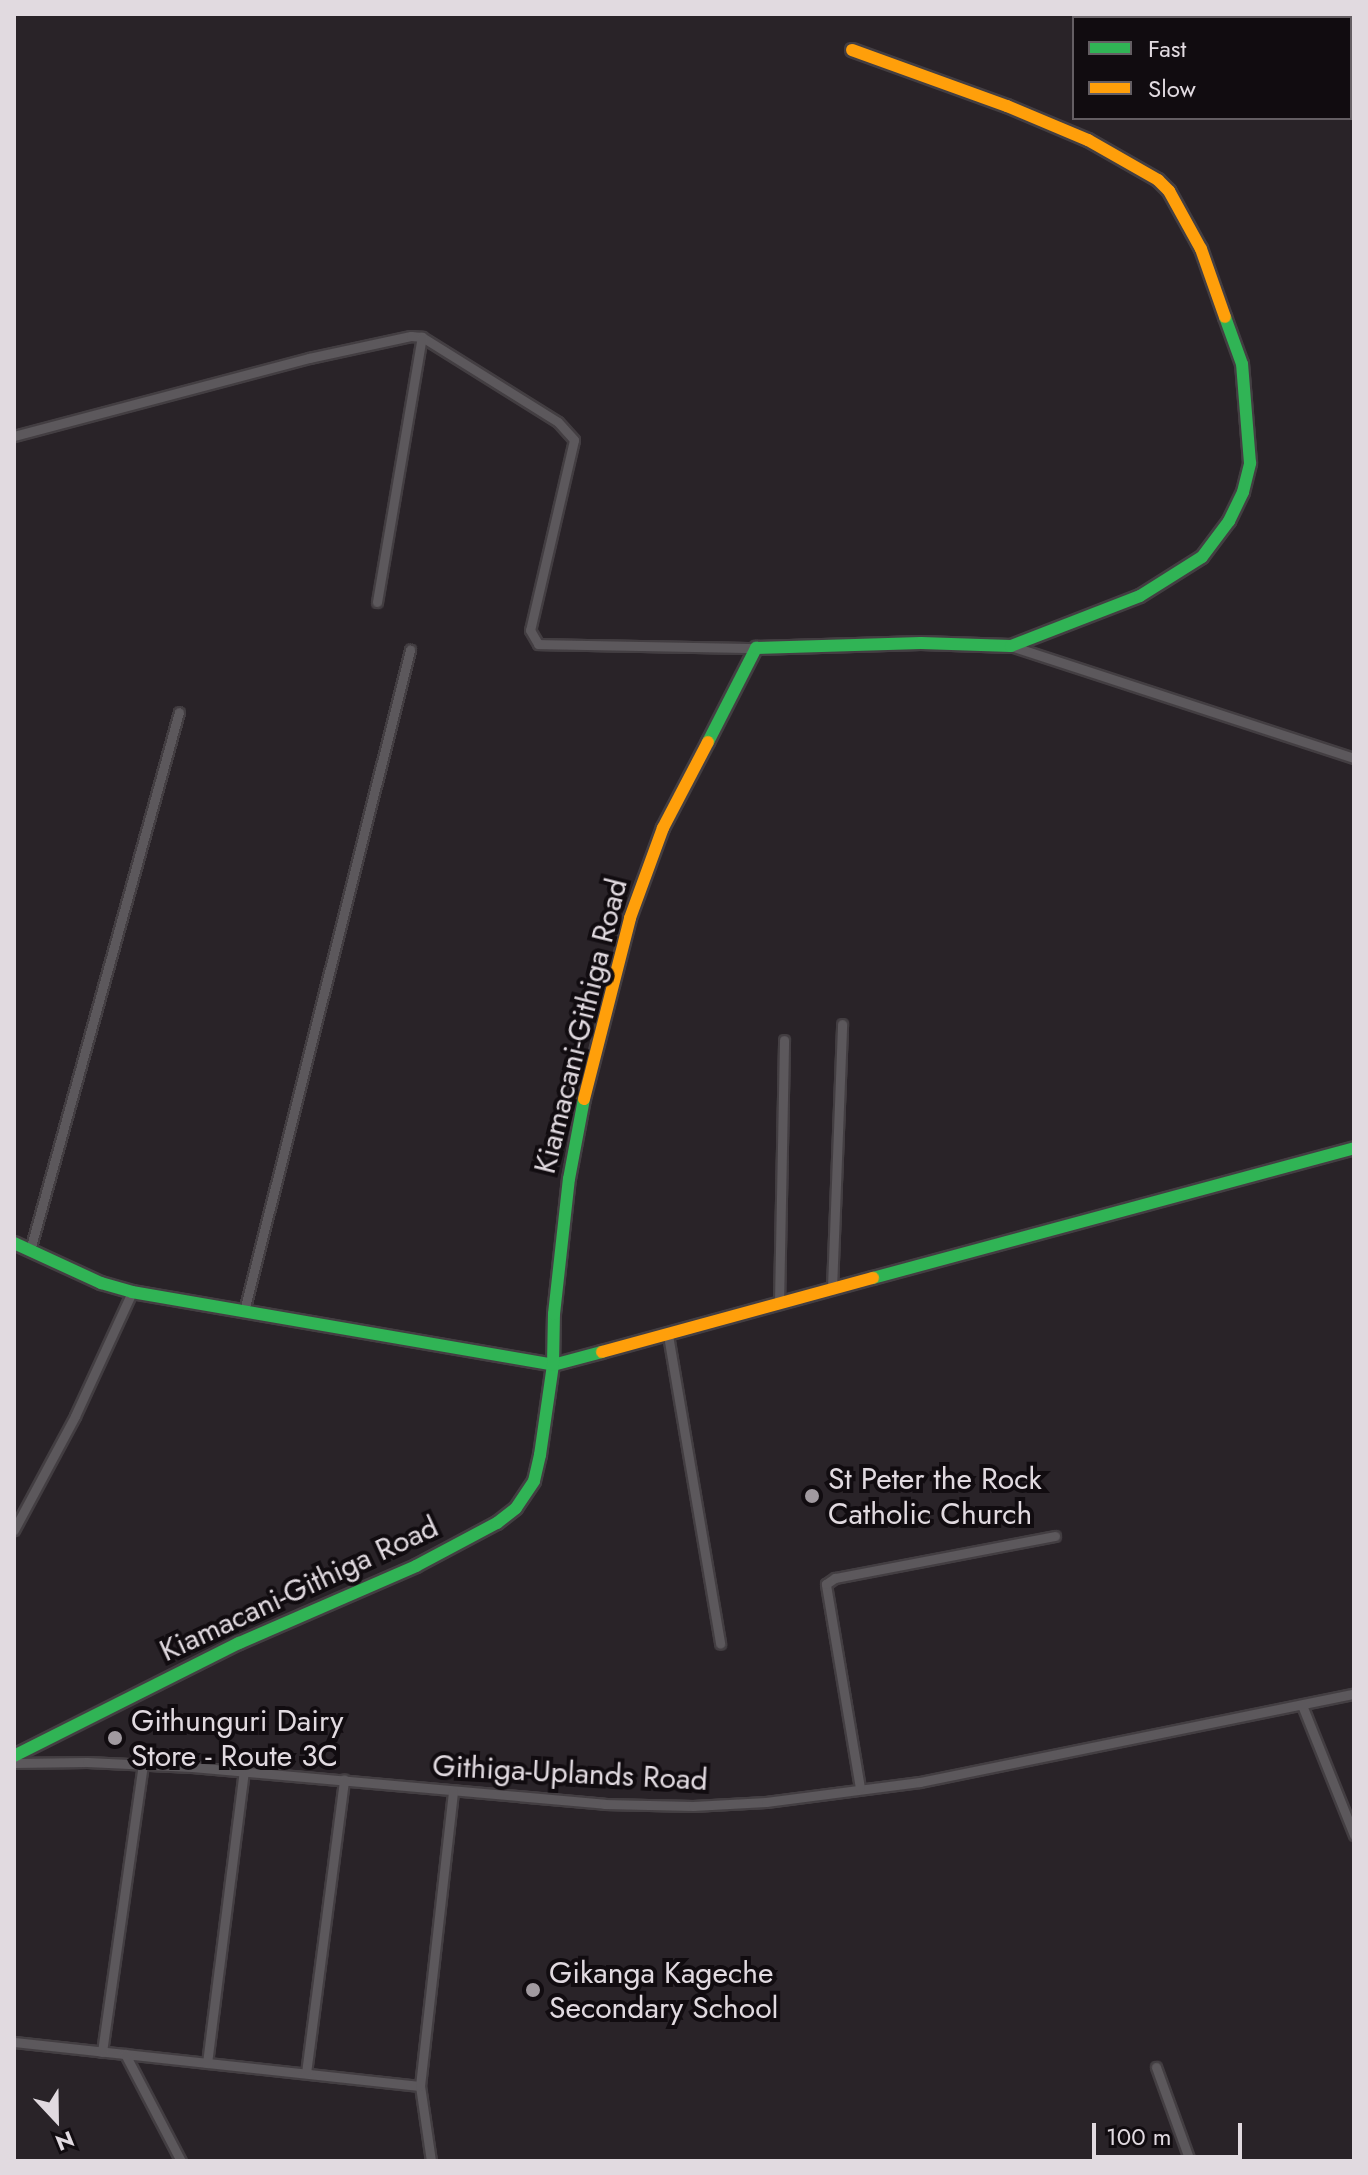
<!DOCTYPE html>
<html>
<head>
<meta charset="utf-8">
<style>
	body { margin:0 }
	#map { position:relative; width:1368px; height:2175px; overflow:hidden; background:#292328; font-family:Jost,sans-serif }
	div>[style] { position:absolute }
	.roads { filter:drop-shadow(2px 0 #433e42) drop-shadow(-2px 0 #433e42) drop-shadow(0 2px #433e42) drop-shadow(0 -2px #433e42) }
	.street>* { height:9px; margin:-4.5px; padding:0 4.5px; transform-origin:4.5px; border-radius:4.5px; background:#5c585c }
	.fast>* { height:12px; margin:-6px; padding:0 6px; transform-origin:6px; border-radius:6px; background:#30b455 }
	.slow>* { height:12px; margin:-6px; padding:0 6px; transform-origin:6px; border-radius:6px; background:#ff9f0a }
	.dots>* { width:22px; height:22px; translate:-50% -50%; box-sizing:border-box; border:4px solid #110c10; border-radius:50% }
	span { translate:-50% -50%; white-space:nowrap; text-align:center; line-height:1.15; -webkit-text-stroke:8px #110c10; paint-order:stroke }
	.street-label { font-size:30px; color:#e1dae0 }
	.poi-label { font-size:30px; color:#e1dae0 }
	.left { translate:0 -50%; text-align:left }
	.frame { position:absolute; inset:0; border:16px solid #e1dae0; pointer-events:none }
	.legend { position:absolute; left:1072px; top:16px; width:280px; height:104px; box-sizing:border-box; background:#110c10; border:2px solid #645e63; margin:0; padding:10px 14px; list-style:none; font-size:24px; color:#e1dae0 }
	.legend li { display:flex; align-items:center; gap:16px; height:40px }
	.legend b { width:40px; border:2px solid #645e63 }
	.north { position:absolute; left:16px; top:2079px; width:80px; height:80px; -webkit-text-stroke:6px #110c10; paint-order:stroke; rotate:158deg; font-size:22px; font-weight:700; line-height:32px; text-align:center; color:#e1dae0 }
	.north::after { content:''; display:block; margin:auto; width:28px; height:36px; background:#e1dae0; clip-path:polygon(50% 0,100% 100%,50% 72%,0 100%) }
	.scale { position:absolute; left:1092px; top:2123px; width:150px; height:36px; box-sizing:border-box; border:4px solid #e1dae0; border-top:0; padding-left:10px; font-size:24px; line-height:28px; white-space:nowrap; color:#e1dae0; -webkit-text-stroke:6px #110c10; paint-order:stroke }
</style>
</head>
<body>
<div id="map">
	<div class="roads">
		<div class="street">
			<div style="left:14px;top:436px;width:305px;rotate:-14.8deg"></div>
			<div style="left:309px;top:358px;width:104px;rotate:-12.2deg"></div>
			<div style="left:411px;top:336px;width:11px;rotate:5deg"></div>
			<div style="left:422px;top:337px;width:160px;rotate:32deg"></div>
			<div style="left:558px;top:422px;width:24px;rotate:48deg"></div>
			<div style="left:574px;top:440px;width:195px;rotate:103deg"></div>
			<div style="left:530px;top:630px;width:16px;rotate:60deg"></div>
			<div style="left:538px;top:644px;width:218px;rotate:1.1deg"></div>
			<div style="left:377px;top:602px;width:269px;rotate:-80.4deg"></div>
			<div style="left:1011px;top:646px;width:361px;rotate:18.1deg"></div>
			<div style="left:30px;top:1250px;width:558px;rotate:-74.52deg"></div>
			<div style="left:832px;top:1288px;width:264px;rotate:-87.8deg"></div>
			<div style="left:779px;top:1304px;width:264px;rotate:-88.9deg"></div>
			<div style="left:244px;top:1311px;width:682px;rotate:-75.9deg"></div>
			<div style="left:668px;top:1335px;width:313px;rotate:80.4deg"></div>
			<div style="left:14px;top:1530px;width:129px;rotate:-61.8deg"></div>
			<div style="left:75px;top:1416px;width:136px;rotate:-65.3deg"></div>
			<div style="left:1302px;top:1705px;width:140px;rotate:68.2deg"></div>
			<div style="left:14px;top:1763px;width:73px;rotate:-0.8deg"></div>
			<div style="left:87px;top:1762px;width:105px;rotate:2.7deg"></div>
			<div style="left:192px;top:1767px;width:414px;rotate:5.1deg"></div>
			<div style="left:604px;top:1804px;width:89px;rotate:1.3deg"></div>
			<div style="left:693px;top:1806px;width:73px;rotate:-3.1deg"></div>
			<div style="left:766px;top:1802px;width:155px;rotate:-7.4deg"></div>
			<div style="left:920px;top:1782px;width:443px;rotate:-11.5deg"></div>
			<div style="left:860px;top:1788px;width:207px;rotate:-99.5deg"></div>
			<div style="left:826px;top:1584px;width:11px;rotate:-34deg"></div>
			<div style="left:835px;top:1578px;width:224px;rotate:-10.8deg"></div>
			<div style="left:14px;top:2042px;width:408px;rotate:6.2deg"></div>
			<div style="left:102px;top:2052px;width:290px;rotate:-81.9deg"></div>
			<div style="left:125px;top:2054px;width:121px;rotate:62.4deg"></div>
			<div style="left:207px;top:2063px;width:295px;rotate:-82.8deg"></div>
			<div style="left:1156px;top:2067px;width:100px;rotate:70.1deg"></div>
			<div style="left:306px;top:2073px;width:296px;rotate:-82.6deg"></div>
			<div style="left:431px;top:2161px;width:76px;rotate:-98.3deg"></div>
			<div style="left:420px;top:2086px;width:296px;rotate:-83.6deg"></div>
		</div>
		<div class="fast">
			<div style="left:708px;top:742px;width:106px;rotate:-62.9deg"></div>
			<div style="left:756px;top:648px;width:165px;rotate:-1.7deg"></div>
			<div style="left:921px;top:643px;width:90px;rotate:1.9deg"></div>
			<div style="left:1011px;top:646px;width:138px;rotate:-21.2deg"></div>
			<div style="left:1140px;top:596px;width:73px;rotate:-32.2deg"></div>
			<div style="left:1202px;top:557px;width:45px;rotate:-53.1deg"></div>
			<div style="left:1229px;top:521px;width:32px;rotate:-64deg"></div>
			<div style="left:1243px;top:492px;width:30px;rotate:-76deg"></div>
			<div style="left:1250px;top:463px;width:99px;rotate:-94.6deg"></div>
			<div style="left:1242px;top:364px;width:50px;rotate:-109.9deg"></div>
			<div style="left:14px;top:1243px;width:96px;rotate:24.7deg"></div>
			<div style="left:101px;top:1283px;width:32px;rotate:16deg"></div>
			<div style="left:132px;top:1292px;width:427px;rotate:9.8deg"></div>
			<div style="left:553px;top:1365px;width:51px;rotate:-14.9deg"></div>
			<div style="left:873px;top:1278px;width:498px;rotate:-15.1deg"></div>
			<div style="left:14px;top:1756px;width:252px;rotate:-26.7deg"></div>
			<div style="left:239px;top:1643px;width:193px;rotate:-23.5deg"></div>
			<div style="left:416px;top:1566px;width:92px;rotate:-28deg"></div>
			<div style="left:497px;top:1523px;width:24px;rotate:-38deg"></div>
			<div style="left:516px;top:1508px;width:32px;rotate:-56deg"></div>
			<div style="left:534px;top:1481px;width:27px;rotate:-77deg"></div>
			<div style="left:540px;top:1455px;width:91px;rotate:-81.8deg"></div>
			<div style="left:553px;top:1365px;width:51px;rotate:-88.9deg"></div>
			<div style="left:554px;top:1314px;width:136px;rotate:-83.7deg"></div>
			<div style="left:569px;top:1179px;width:81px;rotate:-79.4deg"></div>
		</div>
		<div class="slow">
			<div style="left:852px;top:50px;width:165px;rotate:19.9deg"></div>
			<div style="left:1007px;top:106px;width:88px;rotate:22.8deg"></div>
			<div style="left:1088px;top:140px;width:81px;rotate:29.7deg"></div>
			<div style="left:1158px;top:180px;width:16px;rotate:45deg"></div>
			<div style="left:1169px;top:191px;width:66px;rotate:61.1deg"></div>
			<div style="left:1201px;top:249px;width:72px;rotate:70.6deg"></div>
			<div style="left:584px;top:1099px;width:187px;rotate:-75.7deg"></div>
			<div style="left:630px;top:918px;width:96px;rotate:-69.9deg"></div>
			<div style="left:663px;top:828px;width:97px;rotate:-62.4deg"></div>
			<div style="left:602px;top:1352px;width:281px;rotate:-15.3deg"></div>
		</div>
	</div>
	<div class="dots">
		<div style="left:812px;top:1496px;background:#a19aa0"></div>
		<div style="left:115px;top:1738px;background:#a19aa0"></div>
		<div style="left:533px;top:1990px;background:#a19aa0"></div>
	</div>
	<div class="street-label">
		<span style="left:581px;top:1026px;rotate:-76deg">Kiamacani-Githiga Road</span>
		<span style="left:299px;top:1589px;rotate:-25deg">Kiamacani-Githiga Road</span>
		<span style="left:570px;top:1773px;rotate:3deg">Githiga-Uplands Road</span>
	</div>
	<div class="poi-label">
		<span class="left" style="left:828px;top:1496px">St Peter the Rock<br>Catholic Church</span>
		<span class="left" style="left:131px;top:1738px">Githunguri Dairy<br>Store - Route 3C</span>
		<span class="left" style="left:549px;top:1990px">Gikanga Kageche<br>Secondary School</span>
	</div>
	<div class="frame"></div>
	<ul class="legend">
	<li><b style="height:10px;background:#30b455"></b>Fast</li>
	<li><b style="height:10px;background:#ff9f0a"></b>Slow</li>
	</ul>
	<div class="north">N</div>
	<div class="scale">100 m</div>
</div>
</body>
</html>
